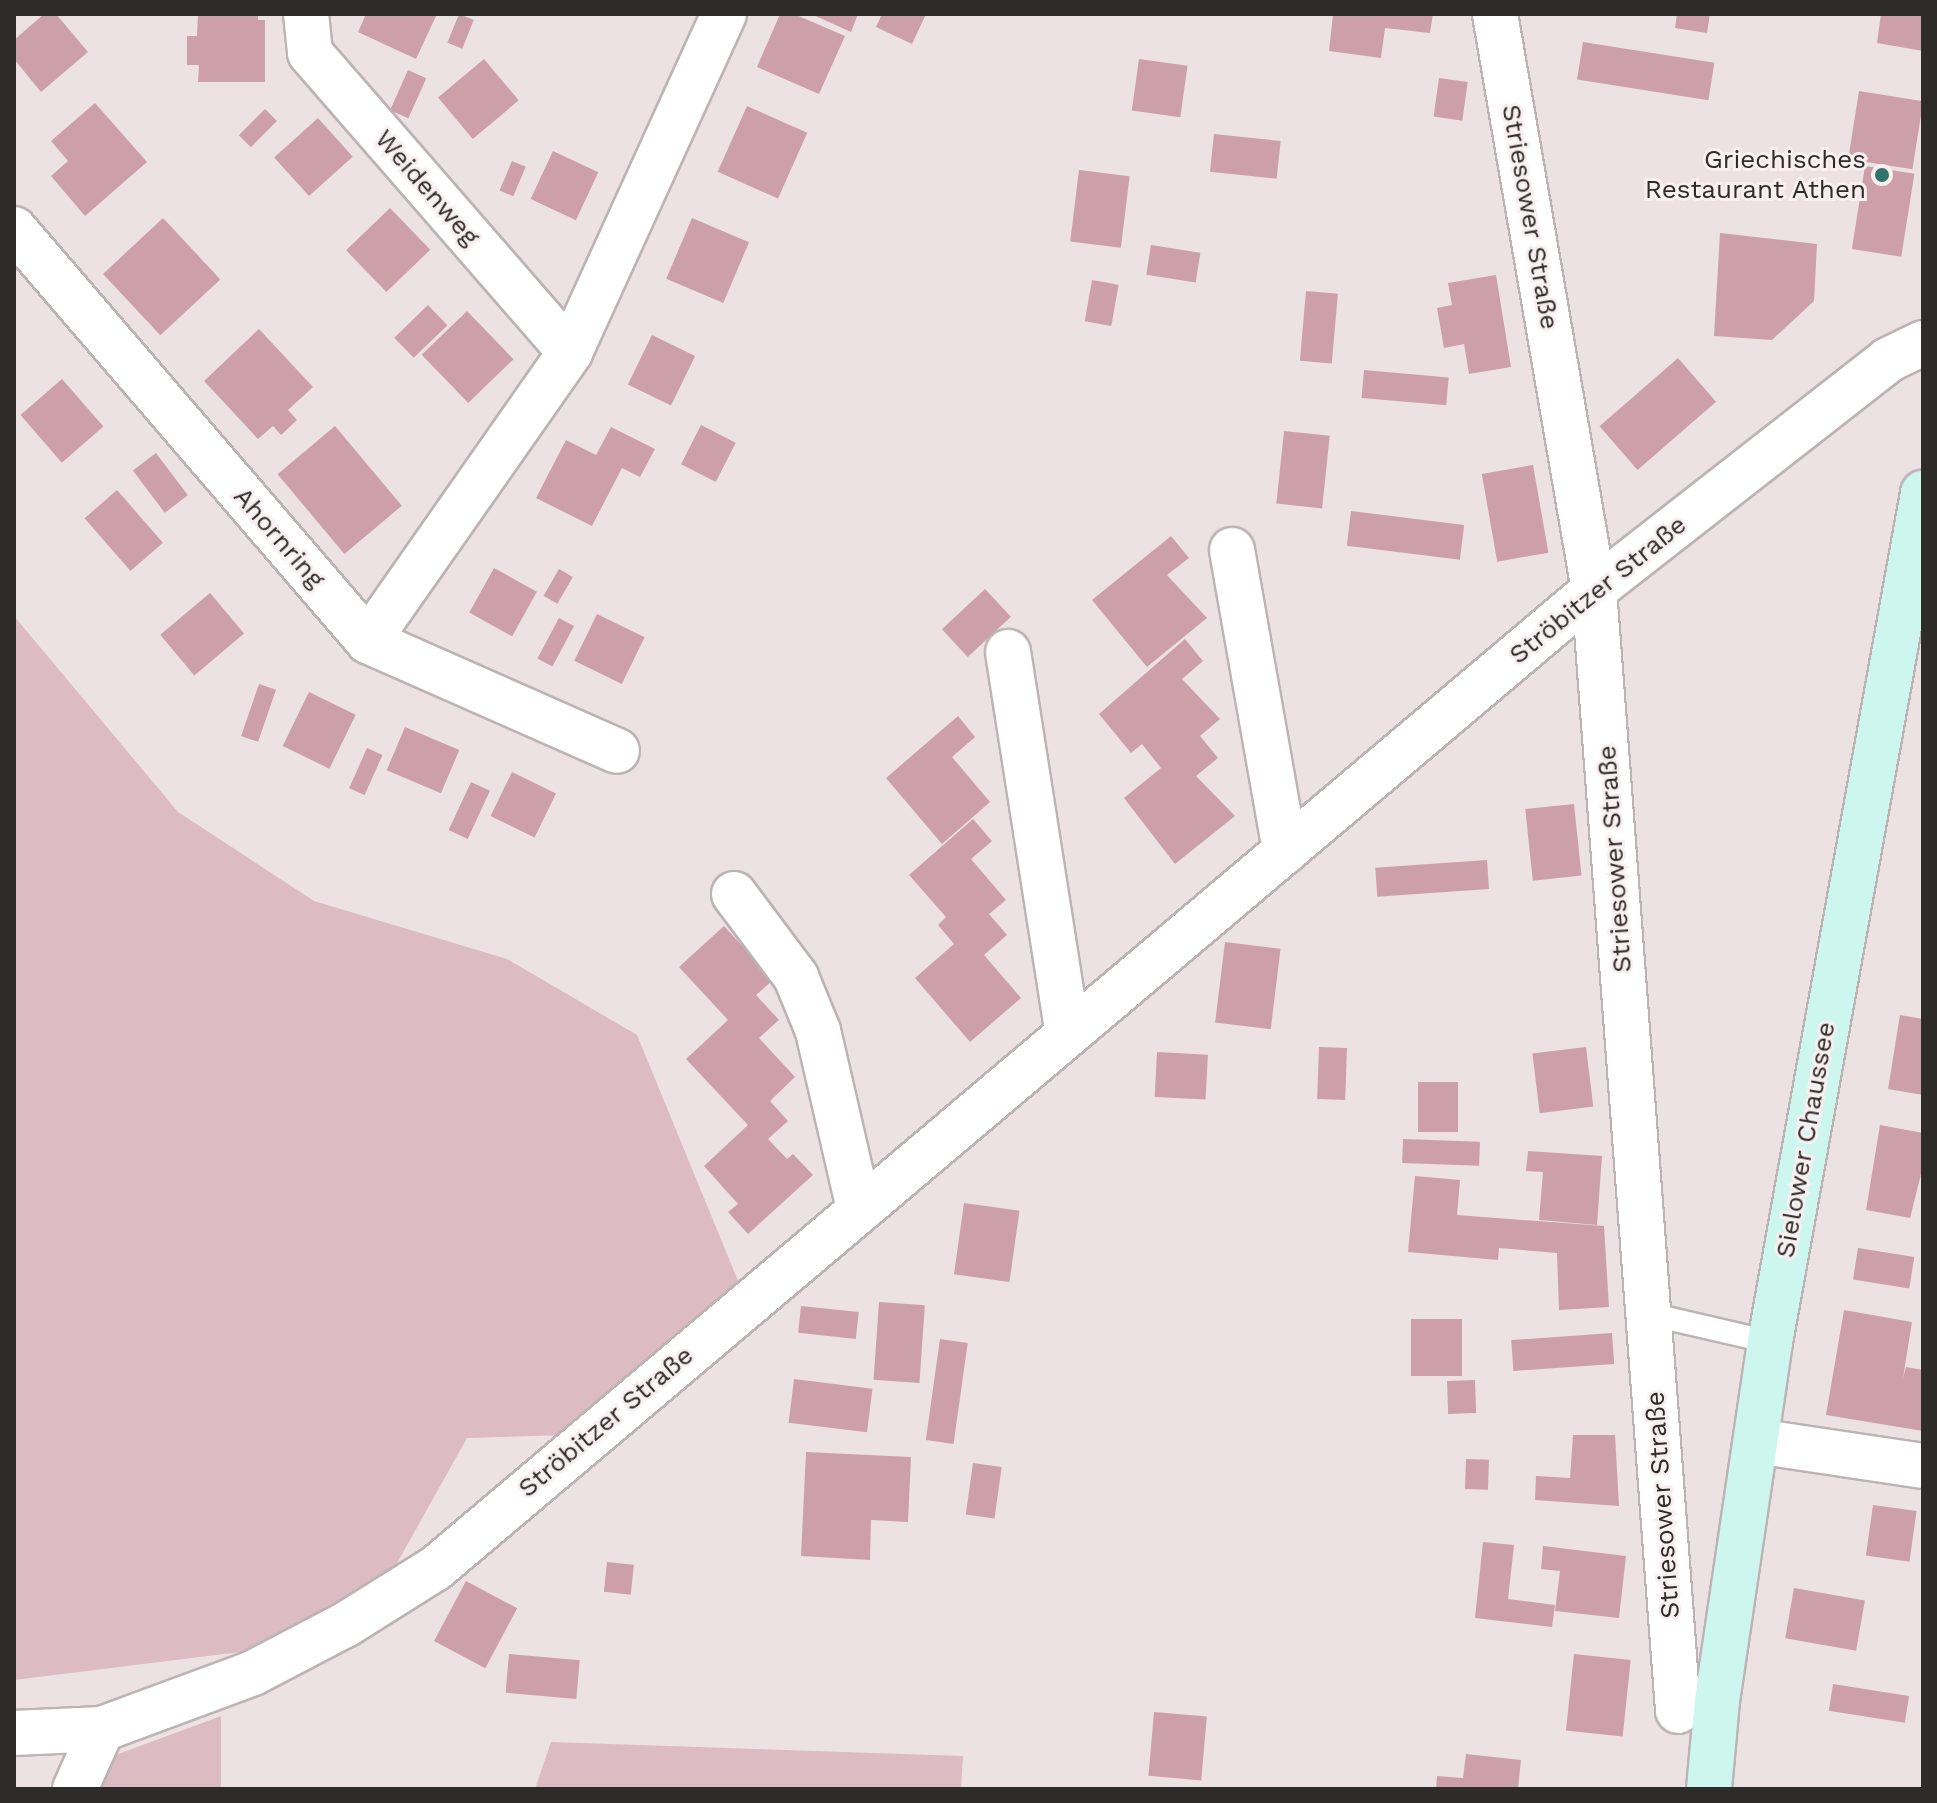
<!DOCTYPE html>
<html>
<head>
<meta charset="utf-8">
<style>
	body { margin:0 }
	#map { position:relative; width:1937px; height:1803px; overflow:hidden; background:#ece2e4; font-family:"Work Sans",sans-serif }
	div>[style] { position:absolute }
	.green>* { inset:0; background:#dcbbc2 }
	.building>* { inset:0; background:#cda0a9; transform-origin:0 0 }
	.roads { filter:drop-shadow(2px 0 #bcb3b5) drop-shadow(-2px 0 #bcb3b5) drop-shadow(0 2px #bcb3b5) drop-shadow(0 -2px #bcb3b5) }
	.lane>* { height:22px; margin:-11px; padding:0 11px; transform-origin:11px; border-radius:11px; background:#fff }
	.street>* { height:44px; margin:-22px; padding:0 22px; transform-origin:22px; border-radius:22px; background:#fff }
	.secondary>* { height:44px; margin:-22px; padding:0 22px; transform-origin:22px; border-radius:22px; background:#cdf6ef }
	.dots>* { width:22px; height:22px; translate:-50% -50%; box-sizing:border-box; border:4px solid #f9eff1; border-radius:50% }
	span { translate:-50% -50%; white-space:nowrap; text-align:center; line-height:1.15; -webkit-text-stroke:6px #f9eff1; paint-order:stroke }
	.poi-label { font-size:26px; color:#2e2b2b }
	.right { translate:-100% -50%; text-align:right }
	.street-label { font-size:26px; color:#2e2b2b }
	.frame { position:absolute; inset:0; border:16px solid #2e2b2b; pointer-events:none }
</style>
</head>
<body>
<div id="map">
	<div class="green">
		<div style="clip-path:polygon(14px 616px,178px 812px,314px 901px,507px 959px,637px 1035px,741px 1288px,566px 1435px,467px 1438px,387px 1581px,240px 1652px,14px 1680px)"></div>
		<div style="clip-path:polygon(221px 1716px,221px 1789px,98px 1789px,113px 1756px)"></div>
		<div style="clip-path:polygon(551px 1742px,963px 1756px,961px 1789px,535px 1789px)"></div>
	</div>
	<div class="building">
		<div style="clip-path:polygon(44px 14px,56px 14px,88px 52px,41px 92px,14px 59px,14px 40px)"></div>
		<div style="clip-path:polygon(198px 14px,258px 14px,258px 20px,265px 20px,265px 82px,198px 82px,199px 65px,187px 65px,187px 36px,197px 36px)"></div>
		<div style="clip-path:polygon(366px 14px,437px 14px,416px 59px,358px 32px)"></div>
		<div style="left:459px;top:14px;width:16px;height:31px;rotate:22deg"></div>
		<div style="clip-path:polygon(780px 14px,794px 14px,845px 36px,819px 94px,757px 67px)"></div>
		<div style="clip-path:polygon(811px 14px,858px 14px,851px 32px)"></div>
		<div style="clip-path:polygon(882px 14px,926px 14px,912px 44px,876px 27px)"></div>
		<div style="clip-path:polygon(1333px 14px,1433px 14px,1430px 33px,1385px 28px,1381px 58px,1329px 51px)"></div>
		<div style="clip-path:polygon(1677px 14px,1710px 14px,1707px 33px,1675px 28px)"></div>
		<div style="clip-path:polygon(1881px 14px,1923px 14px,1923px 51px,1877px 43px)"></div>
		<div style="left:1583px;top:42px;width:133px;height:38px;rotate:9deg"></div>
		<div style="left:484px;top:59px;width:54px;height:60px;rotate:50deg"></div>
		<div style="left:1139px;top:59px;width:49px;height:52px;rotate:8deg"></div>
		<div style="left:408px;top:70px;width:20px;height:44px;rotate:24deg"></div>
		<div style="left:1439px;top:78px;width:29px;height:39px;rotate:8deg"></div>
		<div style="left:1859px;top:91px;width:65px;height:69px;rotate:9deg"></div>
		<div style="clip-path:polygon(95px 103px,147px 162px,85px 216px,51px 176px,68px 161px,51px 141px)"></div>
		<div style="left:747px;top:106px;width:66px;height:72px;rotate:24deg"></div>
		<div style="left:265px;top:109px;width:17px;height:37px;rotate:45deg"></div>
		<div style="left:318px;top:118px;width:52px;height:59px;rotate:48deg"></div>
		<div style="left:1214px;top:134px;width:67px;height:38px;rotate:6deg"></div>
		<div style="left:553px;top:151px;width:50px;height:53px;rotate:25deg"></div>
		<div style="left:512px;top:161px;width:15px;height:32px;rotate:23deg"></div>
		<div style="left:1865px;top:166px;width:50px;height:84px;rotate:9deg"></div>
		<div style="left:1079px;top:170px;width:51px;height:72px;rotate:7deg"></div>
		<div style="left:390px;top:208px;width:58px;height:61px;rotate:46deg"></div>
		<div style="left:163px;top:218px;width:84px;height:82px;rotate:47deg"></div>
		<div style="left:692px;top:218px;width:62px;height:66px;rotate:23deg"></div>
		<div style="clip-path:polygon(1720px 233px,1817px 244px,1814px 301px,1772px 340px,1714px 336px)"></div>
		<div style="left:1151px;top:245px;width:50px;height:30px;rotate:9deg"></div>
		<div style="clip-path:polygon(1496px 275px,1511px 367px,1469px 374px,1464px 344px,1444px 348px,1437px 308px,1452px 305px,1448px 283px)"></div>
		<div style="left:1092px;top:280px;width:27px;height:42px;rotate:10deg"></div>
		<div style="left:1306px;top:291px;width:32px;height:70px;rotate:5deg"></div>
		<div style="left:428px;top:305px;width:28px;height:47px;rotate:46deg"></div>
		<div style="left:467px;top:311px;width:67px;height:63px;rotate:46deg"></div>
		<div style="clip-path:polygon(259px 329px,313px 387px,288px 410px,297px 420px,281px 435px,273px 426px,258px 439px,204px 381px)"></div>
		<div style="left:652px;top:335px;width:48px;height:55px;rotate:26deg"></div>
		<div style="left:1678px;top:358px;width:58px;height:104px;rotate:49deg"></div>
		<div style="left:1364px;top:370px;width:85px;height:28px;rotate:5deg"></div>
		<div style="left:62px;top:379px;width:63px;height:55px;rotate:49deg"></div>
		<div style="left:701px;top:425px;width:39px;height:44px;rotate:27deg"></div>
		<div style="left:335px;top:426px;width:104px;height:75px;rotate:50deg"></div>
		<div style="clip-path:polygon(611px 427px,655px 449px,640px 477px,622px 468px,592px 526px,536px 498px,566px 440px,596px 455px)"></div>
		<div style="left:1284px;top:431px;width:46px;height:73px;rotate:6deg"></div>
		<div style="left:156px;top:453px;width:53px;height:29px;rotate:53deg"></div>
		<div style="left:1533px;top:465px;width:89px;height:52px;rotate:80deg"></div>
		<div style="left:117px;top:490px;width:70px;height:43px;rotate:49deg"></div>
		<div style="left:1351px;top:511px;width:114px;height:35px;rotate:7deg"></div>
		<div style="clip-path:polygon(1171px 536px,1189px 558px,1167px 575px,1207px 618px,1147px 667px,1092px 600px)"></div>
		<div style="left:494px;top:568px;width:49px;height:51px;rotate:29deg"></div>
		<div style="left:559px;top:569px;width:16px;height:31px;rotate:30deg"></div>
		<div style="left:985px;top:589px;width:38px;height:59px;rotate:47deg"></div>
		<div style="left:210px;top:593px;width:53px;height:65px;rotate:50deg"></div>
		<div style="left:597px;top:614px;width:53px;height:52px;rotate:26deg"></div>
		<div style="left:559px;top:618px;width:17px;height:46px;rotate:28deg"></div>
		<div style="clip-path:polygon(1185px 639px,1203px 661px,1182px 679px,1220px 719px,1200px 736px,1218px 758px,1196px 776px,1235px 816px,1175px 864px,1124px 798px,1161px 768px,1142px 744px,1131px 753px,1099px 714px)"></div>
		<div style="left:259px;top:684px;width:18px;height:55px;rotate:19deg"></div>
		<div style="left:309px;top:692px;width:52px;height:60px;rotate:26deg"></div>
		<div style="clip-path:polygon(958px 716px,975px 737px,952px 757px,990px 802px,942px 844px,886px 778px)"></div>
		<div style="left:405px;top:727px;width:59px;height:47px;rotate:23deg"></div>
		<div style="left:367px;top:748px;width:17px;height:44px;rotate:24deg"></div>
		<div style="left:512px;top:772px;width:49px;height:49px;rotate:26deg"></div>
		<div style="left:471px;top:782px;width:21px;height:53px;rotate:25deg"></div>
		<div style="left:1574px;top:804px;width:72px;height:49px;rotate:84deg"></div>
		<div style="clip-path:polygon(973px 819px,992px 841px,971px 859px,1006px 900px,989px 914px,1007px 935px,984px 955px,1021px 998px,970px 1042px,915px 978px,954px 944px,938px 925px,946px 917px,909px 875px)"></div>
		<div style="left:1487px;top:860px;width:29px;height:112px;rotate:86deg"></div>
		<div style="clip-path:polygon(724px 926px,773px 980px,756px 995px,779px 1020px,759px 1038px,795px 1077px,770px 1101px,788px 1121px,768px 1139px,787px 1159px,793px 1154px,813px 1175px,748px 1234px,728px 1212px,738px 1204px,704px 1166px,748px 1125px,686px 1059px,728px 1020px,679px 967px)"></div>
		<div style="left:1225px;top:942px;width:56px;height:81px;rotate:7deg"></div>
		<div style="clip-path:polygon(1900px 1015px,1923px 1019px,1923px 1095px,1888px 1089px)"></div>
		<div style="left:1319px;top:1047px;width:28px;height:52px;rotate:2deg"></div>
		<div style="left:1586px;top:1047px;width:60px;height:54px;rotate:83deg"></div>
		<div style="left:1157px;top:1052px;width:51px;height:45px;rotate:3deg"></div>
		<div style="left:1418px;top:1082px;width:40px;height:50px"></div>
		<div style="clip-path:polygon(1880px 1125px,1923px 1133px,1923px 1166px,1910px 1218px,1866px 1210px)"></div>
		<div style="left:1403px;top:1139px;width:77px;height:24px;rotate:2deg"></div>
		<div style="clip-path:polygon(1528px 1151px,1602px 1156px,1597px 1225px,1539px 1220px,1543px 1172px,1526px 1171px)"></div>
		<div style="clip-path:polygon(1415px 1176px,1460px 1180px,1457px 1215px,1604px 1226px,1609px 1307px,1559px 1310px,1557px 1253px,1499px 1248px,1498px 1260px,1408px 1252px)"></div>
		<div style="left:964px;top:1203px;width:56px;height:72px;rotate:8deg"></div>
		<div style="left:1858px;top:1248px;width:57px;height:32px;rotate:9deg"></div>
		<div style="left:879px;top:1302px;width:46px;height:78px;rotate:4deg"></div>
		<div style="left:801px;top:1306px;width:58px;height:27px;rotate:6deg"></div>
		<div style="clip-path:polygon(1844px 1310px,1912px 1322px,1903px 1378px,1906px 1367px,1923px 1370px,1923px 1431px,1826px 1415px)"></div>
		<div style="left:1411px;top:1319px;width:51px;height:57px"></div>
		<div style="left:1612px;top:1333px;width:31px;height:101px;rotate:86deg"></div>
		<div style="left:940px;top:1339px;width:28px;height:102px;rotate:8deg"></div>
		<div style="left:794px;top:1379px;width:79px;height:44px;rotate:7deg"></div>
		<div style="left:1475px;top:1380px;width:33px;height:28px;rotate:88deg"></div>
		<div style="clip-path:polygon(1573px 1435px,1615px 1435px,1619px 1506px,1535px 1500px,1536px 1476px,1570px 1478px)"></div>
		<div style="clip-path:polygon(806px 1452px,911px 1457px,908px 1522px,871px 1520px,870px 1560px,801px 1556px)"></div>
		<div style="left:1466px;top:1459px;width:23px;height:30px;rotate:2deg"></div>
		<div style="left:973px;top:1463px;width:29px;height:52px;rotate:8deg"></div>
		<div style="left:1873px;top:1505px;width:44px;height:51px;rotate:8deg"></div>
		<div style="clip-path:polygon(1483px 1542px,1514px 1545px,1508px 1599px,1555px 1605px,1552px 1627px,1475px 1618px)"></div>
		<div style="clip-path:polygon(1543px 1546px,1626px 1556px,1619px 1618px,1555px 1611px,1560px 1571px,1541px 1569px)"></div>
		<div style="left:607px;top:1562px;width:27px;height:30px;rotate:6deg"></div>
		<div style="left:466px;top:1581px;width:58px;height:68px;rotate:28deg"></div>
		<div style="left:1794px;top:1588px;width:72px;height:51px;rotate:10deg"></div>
		<div style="left:509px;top:1654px;width:71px;height:39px;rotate:5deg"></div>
		<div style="left:1574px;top:1654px;width:57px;height:77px;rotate:6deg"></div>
		<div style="left:1833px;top:1684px;width:77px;height:27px;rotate:9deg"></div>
		<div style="left:1154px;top:1712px;width:53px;height:64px;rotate:5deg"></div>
		<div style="clip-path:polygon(1466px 1754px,1521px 1760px,1518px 1789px,1436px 1789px,1437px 1776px,1463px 1778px)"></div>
	</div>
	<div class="roads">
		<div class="lane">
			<div style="left:1649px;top:1314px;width:124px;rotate:13deg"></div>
		</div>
		<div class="street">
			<div style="left:306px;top:14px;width:39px;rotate:84deg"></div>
			<div style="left:310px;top:53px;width:396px;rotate:49deg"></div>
			<div style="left:1495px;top:14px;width:584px;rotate:80.25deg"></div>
			<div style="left:1594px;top:590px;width:1124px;rotate:85.71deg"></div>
			<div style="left:14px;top:229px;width:543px;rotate:49.33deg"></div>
			<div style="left:368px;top:641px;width:272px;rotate:23.8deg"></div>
			<div style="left:1232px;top:550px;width:306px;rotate:80deg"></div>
			<div style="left:368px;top:641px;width:353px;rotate:-55deg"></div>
			<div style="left:570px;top:352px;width:371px;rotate:-65.5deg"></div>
			<div style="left:1008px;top:652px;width:386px;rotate:81.1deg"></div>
			<div style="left:734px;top:894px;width:104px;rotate:53.2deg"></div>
			<div style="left:796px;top:977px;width:58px;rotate:67.8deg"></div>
			<div style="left:818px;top:1031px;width:183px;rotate:77deg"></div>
			<div style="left:1756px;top:1441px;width:169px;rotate:8.5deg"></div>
			<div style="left:14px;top:1733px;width:88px;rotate:-2.6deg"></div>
			<div style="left:102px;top:1729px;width:161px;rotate:-20.3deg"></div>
			<div style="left:253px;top:1673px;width:104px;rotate:-27.6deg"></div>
			<div style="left:345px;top:1625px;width:107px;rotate:-32.1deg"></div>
			<div style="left:436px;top:1568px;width:1516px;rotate:-40.18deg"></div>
			<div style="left:1594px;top:590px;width:373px;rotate:-38deg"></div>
			<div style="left:1888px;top:360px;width:39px;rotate:-26deg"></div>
			<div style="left:75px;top:1789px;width:66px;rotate:-65.8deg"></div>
		</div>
		<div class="secondary">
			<div style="left:1709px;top:1789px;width:88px;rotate:-84.8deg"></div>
			<div style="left:1717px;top:1701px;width:363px;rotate:-81.6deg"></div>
			<div style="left:1770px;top:1342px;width:863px;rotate:-79.78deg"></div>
		</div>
	</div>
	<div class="dots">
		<div style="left:1882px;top:175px;background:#2f7469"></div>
	</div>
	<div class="poi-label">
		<span class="right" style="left:1866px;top:175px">Griechisches<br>Restaurant Athen</span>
	</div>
	<div class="street-label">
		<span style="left:427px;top:188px;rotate:49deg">Weidenweg</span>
		<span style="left:1530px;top:217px;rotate:80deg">Striesower Straße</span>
		<span style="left:279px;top:538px;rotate:49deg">Ahornring</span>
		<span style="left:1598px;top:590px;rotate:-39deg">Ströbitzer Straße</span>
		<span style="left:1615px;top:859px;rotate:-94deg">Striesower Straße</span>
		<span style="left:1806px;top:1140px;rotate:-80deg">Sielower Chaussee</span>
		<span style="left:606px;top:1422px;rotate:-40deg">Ströbitzer Straße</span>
		<span style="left:1663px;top:1505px;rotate:-94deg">Striesower Straße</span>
	</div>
	<div class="frame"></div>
</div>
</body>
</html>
